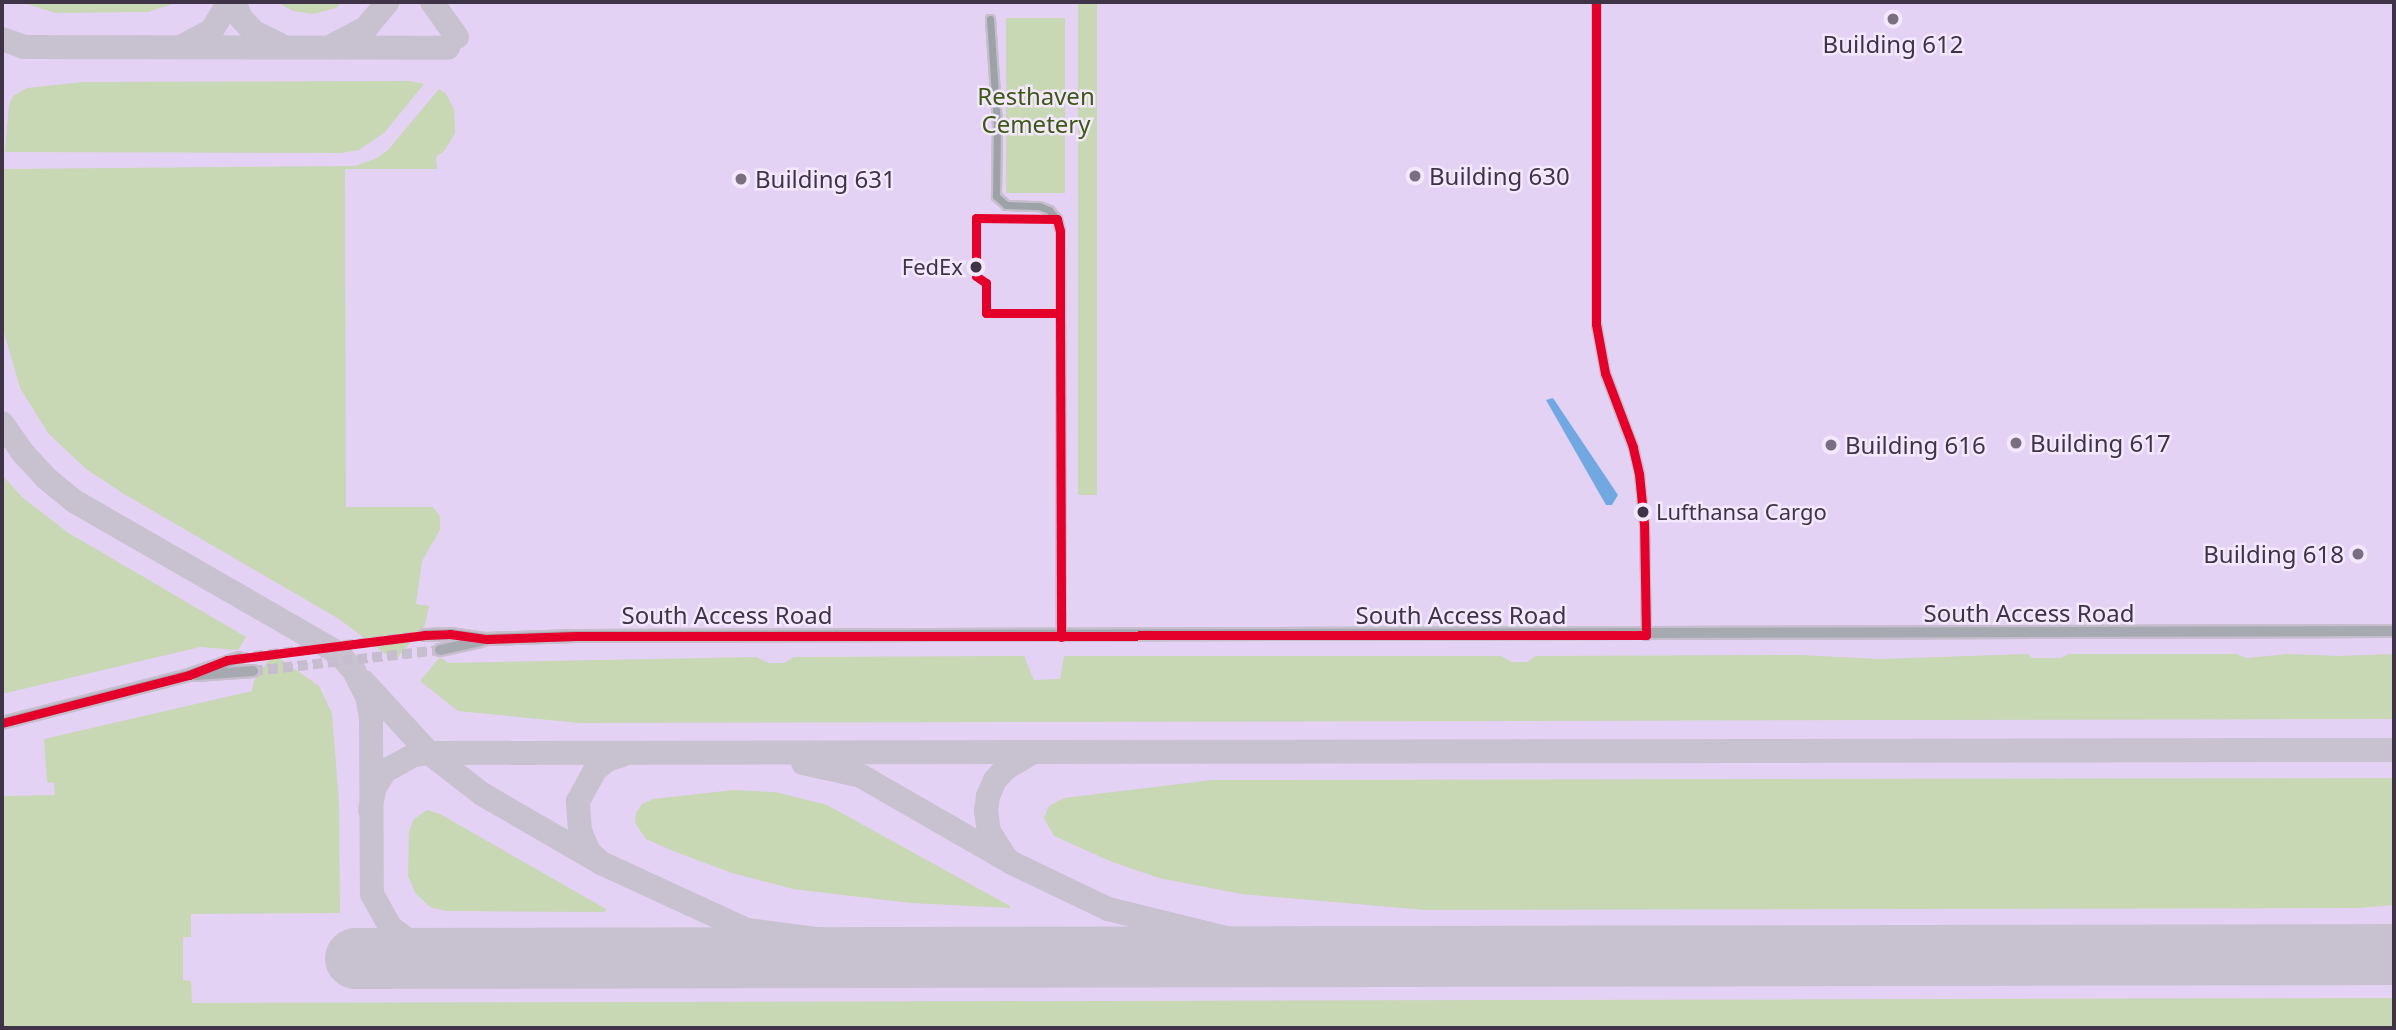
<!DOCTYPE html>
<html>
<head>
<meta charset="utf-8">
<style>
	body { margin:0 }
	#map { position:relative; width:2396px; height:1030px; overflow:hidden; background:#e8dff1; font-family:"Noto Sans",sans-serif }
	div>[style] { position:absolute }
	.built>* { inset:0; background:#e4d2f4; transform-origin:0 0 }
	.green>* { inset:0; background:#c8d7b4; transform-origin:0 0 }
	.water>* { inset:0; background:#72a8e2 }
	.taxiway>* { height:24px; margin:-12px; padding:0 12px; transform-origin:12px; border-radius:12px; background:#c8c2d0 }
	.runway>* { height:61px; margin:-30.5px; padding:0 30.5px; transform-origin:30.5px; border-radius:30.5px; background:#c8c2d0 }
	.secondary-tunnel>* { height:10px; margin-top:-5px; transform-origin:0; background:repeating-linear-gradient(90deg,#c6bdcf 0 10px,transparent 0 15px) }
	.roads { filter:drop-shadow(2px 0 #c6becd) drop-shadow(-2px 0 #c6becd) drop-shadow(0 2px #c6becd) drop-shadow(0 -2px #c6becd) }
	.street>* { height:7px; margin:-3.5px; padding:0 3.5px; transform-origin:3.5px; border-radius:3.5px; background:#9ca2a6 }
	.secondary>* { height:10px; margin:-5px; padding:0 5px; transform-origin:5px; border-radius:5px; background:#a7a9b1 }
	.bus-1>* { height:9px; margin:-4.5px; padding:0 4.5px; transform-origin:4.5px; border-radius:4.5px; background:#e4002b }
	.dots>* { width:19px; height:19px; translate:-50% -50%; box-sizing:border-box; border:4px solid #f3e8fd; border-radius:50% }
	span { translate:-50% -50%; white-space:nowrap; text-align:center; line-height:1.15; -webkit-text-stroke:5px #f3e8fd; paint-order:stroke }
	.bus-label { font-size:22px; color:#3e3347 }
	.right { translate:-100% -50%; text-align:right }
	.left { translate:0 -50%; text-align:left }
	.poi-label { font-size:24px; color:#3e3347 }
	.park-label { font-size:24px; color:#3e5913 }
	.street-label { font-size:24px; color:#3e3347 }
	.frame { position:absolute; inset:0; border:4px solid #3e3347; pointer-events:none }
</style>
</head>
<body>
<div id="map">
	<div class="built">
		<div style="left:2px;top:2px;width:2392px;height:1026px"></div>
	</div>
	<div class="green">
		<div style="clip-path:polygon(20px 2px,179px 2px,148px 12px,56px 13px)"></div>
		<div style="clip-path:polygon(277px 2px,342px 2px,336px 8px,313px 14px,293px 11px)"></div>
		<div style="left:1078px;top:3px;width:19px;height:492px"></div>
		<div style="left:1006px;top:18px;width:59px;height:175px"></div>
		<div style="clip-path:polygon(409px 81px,424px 84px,384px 133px,359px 150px,341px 153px,5px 152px,9px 105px,13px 96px,27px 88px,83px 82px)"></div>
		<div style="clip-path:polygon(439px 89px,446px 94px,454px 109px,455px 133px,445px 150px,436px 157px,437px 169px,345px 169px,346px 507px,433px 507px,440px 516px,440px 530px,422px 561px,416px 604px,429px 606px,425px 625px,395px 661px,339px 619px,124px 494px,86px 469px,48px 433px,20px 388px,4px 332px,2px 181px,3px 169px,355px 166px,377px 158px,388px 150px)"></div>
		<div style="clip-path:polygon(2px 475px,22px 497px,67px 532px,246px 637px,238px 650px,200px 647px,2px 694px)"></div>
		<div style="clip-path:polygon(273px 654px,319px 686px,332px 713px,339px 801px,340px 913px,191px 914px,191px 937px,183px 937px,183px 980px,191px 981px,192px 1003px,2394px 998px,2394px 1028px,2px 1028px,2px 796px,55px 795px,54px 783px,47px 782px,44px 739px,252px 691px,254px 681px)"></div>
		<div style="clip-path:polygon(2028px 654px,2032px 658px,2061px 658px,2069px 654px,2236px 654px,2247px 658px,2287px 654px,2339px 656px,2394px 654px,2394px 719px,580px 723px,458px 711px,420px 681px,440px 657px,448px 663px,756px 657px,769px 663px,784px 663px,794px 657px,1024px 656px,1034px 680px,1060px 679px,1064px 656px,1501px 656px,1512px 662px,1527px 662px,1536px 656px,1800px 655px,1879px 659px)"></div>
		<div style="clip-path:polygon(2394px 778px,2394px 905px,2359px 908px,1425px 910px,1241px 894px,1159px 878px,1112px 862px,1054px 836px,1044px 818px,1049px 806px,1064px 798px,1212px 780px)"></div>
		<div style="clip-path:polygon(733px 790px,775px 792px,827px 805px,1010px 906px,1010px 908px,910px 903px,793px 889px,732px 873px,673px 851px,646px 839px,635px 823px,636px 813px,642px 804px,653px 799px)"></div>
		<div style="clip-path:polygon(427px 810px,440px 814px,606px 909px,605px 912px,446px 911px,430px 907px,416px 894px,408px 876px,409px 831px,414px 819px)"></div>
	</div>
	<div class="water">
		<div style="clip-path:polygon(1553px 398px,1618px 495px,1612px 505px,1606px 505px,1546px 400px)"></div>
	</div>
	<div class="taxiway">
		<div style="left:234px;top:2px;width:17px;rotate:66deg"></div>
		<div style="left:241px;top:18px;width:19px;rotate:47deg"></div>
		<div style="left:254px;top:32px;width:28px;rotate:26deg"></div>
		<div style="left:432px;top:2px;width:43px;rotate:54.5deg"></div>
		<div style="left:2px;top:39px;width:23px;rotate:20deg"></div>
		<div style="left:24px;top:47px;width:424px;rotate:0.1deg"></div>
		<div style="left:335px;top:44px;width:34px;rotate:-27deg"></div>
		<div style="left:365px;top:29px;width:35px;rotate:-50deg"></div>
		<div style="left:184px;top:45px;width:32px;rotate:-28deg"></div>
		<div style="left:212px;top:30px;width:33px;rotate:-59deg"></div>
		<div style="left:2px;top:423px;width:35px;rotate:55deg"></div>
		<div style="left:22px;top:452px;width:37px;rotate:47deg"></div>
		<div style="left:47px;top:479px;width:35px;rotate:39deg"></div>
		<div style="left:74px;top:501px;width:305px;rotate:29.9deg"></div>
		<div style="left:338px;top:653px;width:24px;rotate:48deg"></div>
		<div style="left:354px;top:671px;width:28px;rotate:63deg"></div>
		<div style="left:367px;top:696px;width:22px;rotate:80deg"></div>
		<div style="left:371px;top:718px;width:176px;rotate:89.7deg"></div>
		<div style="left:372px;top:894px;width:38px;rotate:61deg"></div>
		<div style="left:390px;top:927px;width:39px;rotate:36deg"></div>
		<div style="left:422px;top:950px;width:24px;rotate:19deg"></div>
		<div style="left:364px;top:682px;width:96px;rotate:47.5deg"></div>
		<div style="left:429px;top:753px;width:67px;rotate:37.7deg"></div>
		<div style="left:482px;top:794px;width:138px;rotate:30.1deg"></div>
		<div style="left:601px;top:863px;width:161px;rotate:24.7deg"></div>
		<div style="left:747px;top:930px;width:156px;rotate:7.4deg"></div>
		<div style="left:902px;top:950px;width:112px;rotate:3.6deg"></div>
		<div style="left:803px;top:763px;width:59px;rotate:12.6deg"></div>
		<div style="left:861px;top:776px;width:174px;rotate:29.9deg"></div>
		<div style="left:1012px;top:863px;width:106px;rotate:25.6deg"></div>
		<div style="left:1108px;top:909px;width:134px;rotate:13.8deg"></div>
		<div style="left:1238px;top:941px;width:205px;rotate:4.5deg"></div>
		<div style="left:370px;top:810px;width:24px;rotate:-78deg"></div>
		<div style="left:375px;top:787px;width:19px;rotate:-58deg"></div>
		<div style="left:385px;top:771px;width:33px;rotate:-29deg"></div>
		<div style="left:414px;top:755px;width:15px;rotate:-8deg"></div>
		<div style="left:429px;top:753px;width:1965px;rotate:-0.09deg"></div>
		<div style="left:1006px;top:858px;width:31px;rotate:-123deg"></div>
		<div style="left:989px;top:832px;width:21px;rotate:-98deg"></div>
		<div style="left:986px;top:811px;width:15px;rotate:-82deg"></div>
		<div style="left:988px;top:796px;width:17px;rotate:-66deg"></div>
		<div style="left:995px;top:780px;width:16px;rotate:-47deg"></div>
		<div style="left:1006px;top:768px;width:30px;rotate:-30deg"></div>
		<div style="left:597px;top:859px;width:11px;rotate:-139deg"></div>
		<div style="left:589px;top:852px;width:23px;rotate:-113deg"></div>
		<div style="left:580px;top:831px;width:30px;rotate:-94deg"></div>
		<div style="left:578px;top:801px;width:35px;rotate:-61deg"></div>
		<div style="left:595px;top:770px;width:16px;rotate:-40deg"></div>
		<div style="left:607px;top:760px;width:16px;rotate:-18deg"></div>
		<div style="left:2389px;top:954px;width:5px;rotate:-11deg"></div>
	</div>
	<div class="runway">
		<div style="left:355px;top:958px;width:2039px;rotate:-0.11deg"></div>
	</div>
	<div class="secondary-tunnel">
		<div style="left:239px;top:658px;width:187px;rotate:-7deg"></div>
		<div style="left:253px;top:671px;width:188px;rotate:-6.4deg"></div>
	</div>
	<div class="roads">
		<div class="street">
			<div style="left:1596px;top:2px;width:322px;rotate:90deg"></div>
			<div style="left:1596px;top:324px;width:50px;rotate:79.6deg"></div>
			<div style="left:1605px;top:373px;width:79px;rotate:69.3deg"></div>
			<div style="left:1633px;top:447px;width:28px;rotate:77deg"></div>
			<div style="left:1639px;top:474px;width:50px;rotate:84.3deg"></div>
			<div style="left:1644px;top:524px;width:111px;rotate:89deg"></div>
			<div style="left:990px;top:19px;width:105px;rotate:86.2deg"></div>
			<div style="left:997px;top:124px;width:72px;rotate:90.8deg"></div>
			<div style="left:996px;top:196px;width:13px;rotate:42deg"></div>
			<div style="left:1006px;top:205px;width:33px;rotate:2deg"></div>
			<div style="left:1039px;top:206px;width:11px;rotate:22deg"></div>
			<div style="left:1049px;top:210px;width:12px;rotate:48deg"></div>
			<div style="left:1057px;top:219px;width:12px;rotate:76deg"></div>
			<div style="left:1060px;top:231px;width:405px;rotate:89.9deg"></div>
		</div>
		<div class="secondary">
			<div style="left:425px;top:635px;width:25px;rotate:-2deg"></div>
			<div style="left:450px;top:634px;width:37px;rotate:8deg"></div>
			<div style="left:487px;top:639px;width:89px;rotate:-1.9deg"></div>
			<div style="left:576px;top:636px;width:1818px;rotate:-0.16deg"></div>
			<div style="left:440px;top:650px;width:42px;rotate:-12.4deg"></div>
			<div style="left:196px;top:675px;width:57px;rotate:-4deg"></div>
			<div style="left:2px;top:723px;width:193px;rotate:-14.4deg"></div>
			<div style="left:189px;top:675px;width:53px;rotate:-18.8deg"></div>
		</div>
	</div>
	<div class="bus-1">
		<div style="left:976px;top:218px;width:81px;rotate:0.7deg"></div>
		<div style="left:1057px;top:219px;width:12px;rotate:76deg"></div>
		<div style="left:1060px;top:231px;width:82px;rotate:90deg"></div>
		<div style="left:1060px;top:313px;width:74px;rotate:180deg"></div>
		<div style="left:986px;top:313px;width:30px;rotate:-90deg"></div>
		<div style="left:986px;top:283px;width:12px;rotate:-145deg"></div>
		<div style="left:976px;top:276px;width:58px;rotate:-90deg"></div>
		<div style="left:1060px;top:313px;width:324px;rotate:89.8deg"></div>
		<div style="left:2px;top:723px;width:193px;rotate:-14.4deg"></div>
		<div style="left:189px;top:675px;width:41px;rotate:-21.5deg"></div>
		<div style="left:227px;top:660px;width:200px;rotate:-7.2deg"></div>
		<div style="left:425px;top:635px;width:25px;rotate:-2deg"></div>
		<div style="left:450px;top:634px;width:37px;rotate:8deg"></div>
		<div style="left:487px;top:639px;width:89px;rotate:-1.9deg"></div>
		<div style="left:576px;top:636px;width:1070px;rotate:-0.05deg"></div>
		<div style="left:1646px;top:635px;width:111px;rotate:-91deg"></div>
		<div style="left:1644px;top:524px;width:50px;rotate:-95.7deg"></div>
		<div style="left:1639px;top:474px;width:28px;rotate:-103deg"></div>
		<div style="left:1633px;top:447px;width:79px;rotate:-110.7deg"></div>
		<div style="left:1605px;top:373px;width:50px;rotate:-100.4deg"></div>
		<div style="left:1596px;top:324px;width:322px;rotate:-90deg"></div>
	</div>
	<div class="dots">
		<div style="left:1893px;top:19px;background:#7a6f82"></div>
		<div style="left:1415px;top:176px;background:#7a6f82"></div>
		<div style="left:741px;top:179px;background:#7a6f82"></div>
		<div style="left:976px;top:267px;background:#3e3347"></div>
		<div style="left:2016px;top:443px;background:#7a6f82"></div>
		<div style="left:1831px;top:445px;background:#7a6f82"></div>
		<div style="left:1643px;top:512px;background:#3e3347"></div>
		<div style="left:2358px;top:554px;background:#7a6f82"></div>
	</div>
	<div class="bus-label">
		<span class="right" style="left:963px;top:267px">FedEx</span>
		<span class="left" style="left:1656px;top:512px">Lufthansa Cargo</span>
	</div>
	<div class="poi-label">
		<span style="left:1893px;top:44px">Building 612</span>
		<span class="left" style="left:1429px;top:176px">Building 630</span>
		<span class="left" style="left:755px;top:179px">Building 631</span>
		<span class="left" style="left:2030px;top:443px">Building 617</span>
		<span class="left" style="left:1845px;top:445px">Building 616</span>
		<span class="right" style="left:2344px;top:554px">Building 618</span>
	</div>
	<div class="park-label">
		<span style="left:1036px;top:110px">Resthaven<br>Cemetery</span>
	</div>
	<div class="street-label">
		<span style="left:2029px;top:613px">South Access Road</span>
		<span style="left:727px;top:615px">South Access Road</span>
		<span style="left:1461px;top:615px">South Access Road</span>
	</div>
	<div class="frame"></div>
</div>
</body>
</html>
